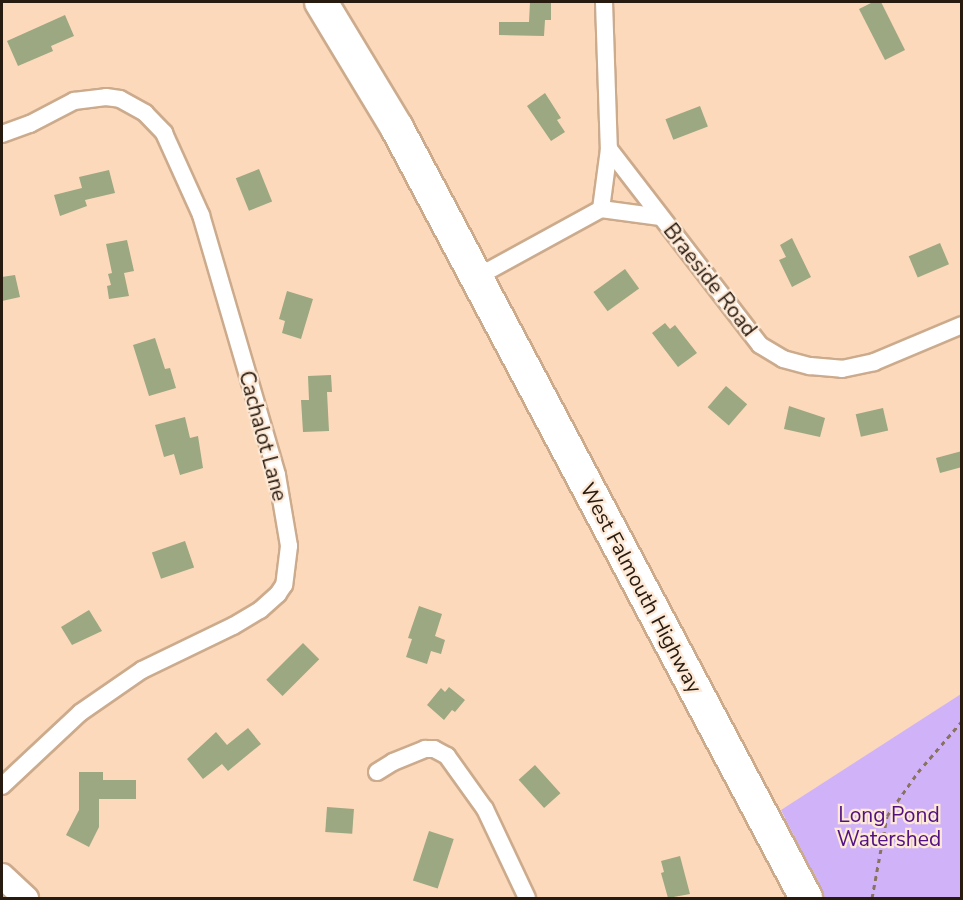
<!DOCTYPE html>
<html>
<head>
<meta charset="utf-8">
<style>
	body { margin:0 }
	#map { position:relative; width:963px; height:900px; overflow:hidden; background:#fcd9ba; font-family:"Nunito Sans",sans-serif }
	div>[style] { position:absolute }
	.green>* { inset:0; background:#d0b2f8 }
	.building>* { inset:0; background:#9ba881; transform-origin:0 0 }
	.path>* { height:3px; margin-top:-1.5px; transform-origin:0; background:repeating-linear-gradient(90deg,#89725e 0 4.5px,transparent 0 9px) }
	.roads { filter:drop-shadow(2px 0 #ccab8d) drop-shadow(-2px 0 #ccab8d) drop-shadow(0 2px #ccab8d) drop-shadow(0 -2px #ccab8d) }
	.street>* { height:16px; margin:-8px; padding:0 8px; transform-origin:8px; border-radius:8px; background:#fff }
	.secondary>* { height:24px; margin:-12px; padding:0 12px; transform-origin:12px; border-radius:12px; background:#fff }
	.highway>* { height:32px; margin:-16px; padding:0 16px; transform-origin:16px; border-radius:16px; background:#fff }
	span { translate:-50% -50%; white-space:nowrap; text-align:center; line-height:1.15; -webkit-text-stroke:4.5px #fee9d6; paint-order:stroke }
	.street-label { font-size:21px; color:#271a0f }
	.park-label { font-size:21px; color:#511083 }
	.frame { position:absolute; inset:0; border:3px solid #271a0f; pointer-events:none }
</style>
</head>
<body>
<div id="map">
	<div class="green">
		<div style="clip-path:polygon(961px 694px,961px 898px,825px 898px,781px 810px)"></div>
	</div>
	<div class="building">
		<div style="clip-path:polygon(530px 2px,551px 2px,551px 20px,545px 20px,544px 36px,499px 35px,499px 22px,529px 22px)"></div>
		<div style="clip-path:polygon(873px 2px,881px 2px,905px 50px,885px 60px,859px 9px)"></div>
		<div style="clip-path:polygon(65px 15px,74px 36px,51px 46px,53px 51px,18px 66px,7px 41px)"></div>
		<div style="clip-path:polygon(545px 93px,561px 118px,557px 120px,565px 132px,551px 141px,527px 106px)"></div>
		<div style="left:700px;top:106px;width:22px;height:37px;rotate:69deg"></div>
		<div style="left:259px;top:169px;width:35px;height:25px;rotate:68deg"></div>
		<div style="clip-path:polygon(109px 170px,115px 193px,85px 200px,87px 206px,60px 216px,54px 195px,82px 188px,79px 177px)"></div>
		<div style="clip-path:polygon(792px 238px,811px 277px,792px 287px,779px 260px,786px 257px,780px 245px)"></div>
		<div style="clip-path:polygon(127px 240px,134px 271px,124px 273px,129px 296px,109px 299px,107px 286px,111px 285px,108px 274px,112px 273px,106px 244px)"></div>
		<div style="left:940px;top:243px;width:23px;height:34px;rotate:67deg"></div>
		<div style="left:625px;top:269px;width:24px;height:39px;rotate:54deg"></div>
		<div style="clip-path:polygon(15px 275px,20px 297px,2px 301px,2px 277px)"></div>
		<div style="clip-path:polygon(287px 291px,313px 299px,301px 339px,282px 333px,285px 321px,279px 319px)"></div>
		<div style="clip-path:polygon(665px 323px,670px 329px,675px 325px,697px 353px,678px 367px,652px 333px)"></div>
		<div style="clip-path:polygon(155px 338px,165px 369px,170px 368px,176px 388px,149px 396px,133px 345px)"></div>
		<div style="clip-path:polygon(331px 375px,332px 392px,327px 392px,329px 431px,303px 432px,301px 400px,309px 400px,308px 376px)"></div>
		<div style="left:726px;top:386px;width:28px;height:28px;rotate:41deg"></div>
		<div style="clip-path:polygon(789px 406px,825px 418px,820px 437px,784px 429px)"></div>
		<div style="left:883px;top:408px;width:23px;height:28px;rotate:77deg"></div>
		<div style="clip-path:polygon(185px 417px,190px 438px,198px 436px,203px 468px,180px 475px,174px 454px,164px 457px,155px 425px)"></div>
		<div style="clip-path:polygon(962px 451px,962px 467px,940px 473px,936px 458px)"></div>
		<div style="left:185px;top:541px;width:28px;height:35px;rotate:71deg"></div>
		<div style="clip-path:polygon(419px 606px,442px 614px,435px 636px,445px 640px,441px 654px,431px 651px,427px 664px,406px 657px,412px 639px,408px 638px)"></div>
		<div style="clip-path:polygon(89px 610px,102px 631px,72px 645px,61px 627px)"></div>
		<div style="left:303px;top:643px;width:23px;height:52px;rotate:45deg"></div>
		<div style="clip-path:polygon(449px 687px,465px 700px,455px 712px,452px 710px,444px 720px,427px 705px,441px 688px,445px 692px)"></div>
		<div style="clip-path:polygon(248px 728px,261px 744px,228px 771px,222px 764px,203px 779px,187px 759px,216px 732px,227px 745px)"></div>
		<div style="left:535px;top:765px;width:38px;height:22px;rotate:48deg"></div>
		<div style="clip-path:polygon(79px 772px,103px 772px,103px 780px,136px 780px,136px 799px,99px 799px,99px 827px,89px 847px,66px 835px,79px 810px)"></div>
		<div style="left:327px;top:807px;width:27px;height:25px;rotate:4deg"></div>
		<div style="left:429px;top:831px;width:26px;height:52px;rotate:18deg"></div>
		<div style="clip-path:polygon(680px 856px,690px 894px,668px 898px,661px 873px,664px 872px,661px 861px)"></div>
	</div>
	<div class="path">
		<div style="left:872px;top:898px;width:83px;rotate:-79.6deg"></div>
		<div style="left:887px;top:816px;width:54px;rotate:-54.8deg"></div>
		<div style="left:918px;top:772px;width:67px;rotate:-49.2deg"></div>
	</div>
	<div class="roads">
		<div class="street">
			<div style="left:604px;top:2px;width:147px;rotate:88.1deg"></div>
			<div style="left:609px;top:149px;width:247px;rotate:52.4deg"></div>
			<div style="left:760px;top:345px;width:27px;rotate:31deg"></div>
			<div style="left:783px;top:359px;width:28px;rotate:15deg"></div>
			<div style="left:810px;top:366px;width:32px;rotate:5deg"></div>
			<div style="left:842px;top:369px;width:33px;rotate:-12deg"></div>
			<div style="left:874px;top:362px;width:95px;rotate:-22.8deg"></div>
			<div style="left:2px;top:134px;width:30px;rotate:-20deg"></div>
			<div style="left:30px;top:124px;width:50px;rotate:-27.6deg"></div>
			<div style="left:74px;top:101px;width:32px;rotate:-7deg"></div>
			<div style="left:106px;top:97px;width:14px;rotate:8deg"></div>
			<div style="left:120px;top:99px;width:29px;rotate:29deg"></div>
			<div style="left:145px;top:113px;width:28px;rotate:46deg"></div>
			<div style="left:164px;top:133px;width:90px;rotate:65.7deg"></div>
			<div style="left:201px;top:215px;width:271px;rotate:73.7deg"></div>
			<div style="left:277px;top:475px;width:72px;rotate:80.4deg"></div>
			<div style="left:289px;top:546px;width:39px;rotate:97deg"></div>
			<div style="left:284px;top:585px;width:11px;rotate:124deg"></div>
			<div style="left:278px;top:594px;width:24px;rotate:138deg"></div>
			<div style="left:260px;top:610px;width:31px;rotate:149deg"></div>
			<div style="left:233px;top:626px;width:101px;rotate:154.2deg"></div>
			<div style="left:142px;top:670px;width:75px;rotate:145.3deg"></div>
			<div style="left:80px;top:713px;width:107px;rotate:136.9deg"></div>
			<div style="left:601px;top:209px;width:61px;rotate:-82.4deg"></div>
			<div style="left:477px;top:277px;width:141px;rotate:-28.7deg"></div>
			<div style="left:601px;top:209px;width:60px;rotate:7.7deg"></div>
			<div style="left:377px;top:772px;width:19px;rotate:-32deg"></div>
			<div style="left:393px;top:762px;width:35px;rotate:-22deg"></div>
			<div style="left:425px;top:749px;width:9px"></div>
			<div style="left:434px;top:749px;width:15px;rotate:28deg"></div>
			<div style="left:447px;top:756px;width:65px;rotate:54.4deg"></div>
			<div style="left:485px;top:809px;width:98px;rotate:64.7deg"></div>
		</div>
		<div class="secondary">
			<div style="left:2px;top:876px;width:33px;rotate:43deg"></div>
		</div>
		<div class="highway">
			<div style="left:321px;top:2px;width:147px;rotate:58.9deg"></div>
			<div style="left:397px;top:128px;width:872px;rotate:62.02deg"></div>
		</div>
	</div>
	<div class="street-label">
		<span style="left:710px;top:280px;rotate:52deg">Braeside Road</span>
		<span style="left:263px;top:436px;rotate:75deg">Cachalot Lane</span>
		<span style="left:641px;top:588px;rotate:62deg">West Falmouth Highway</span>
	</div>
	<div class="park-label">
		<span style="left:889px;top:827px">Long Pond<br>Watershed</span>
	</div>
	<div class="frame"></div>
</div>
</body>
</html>
